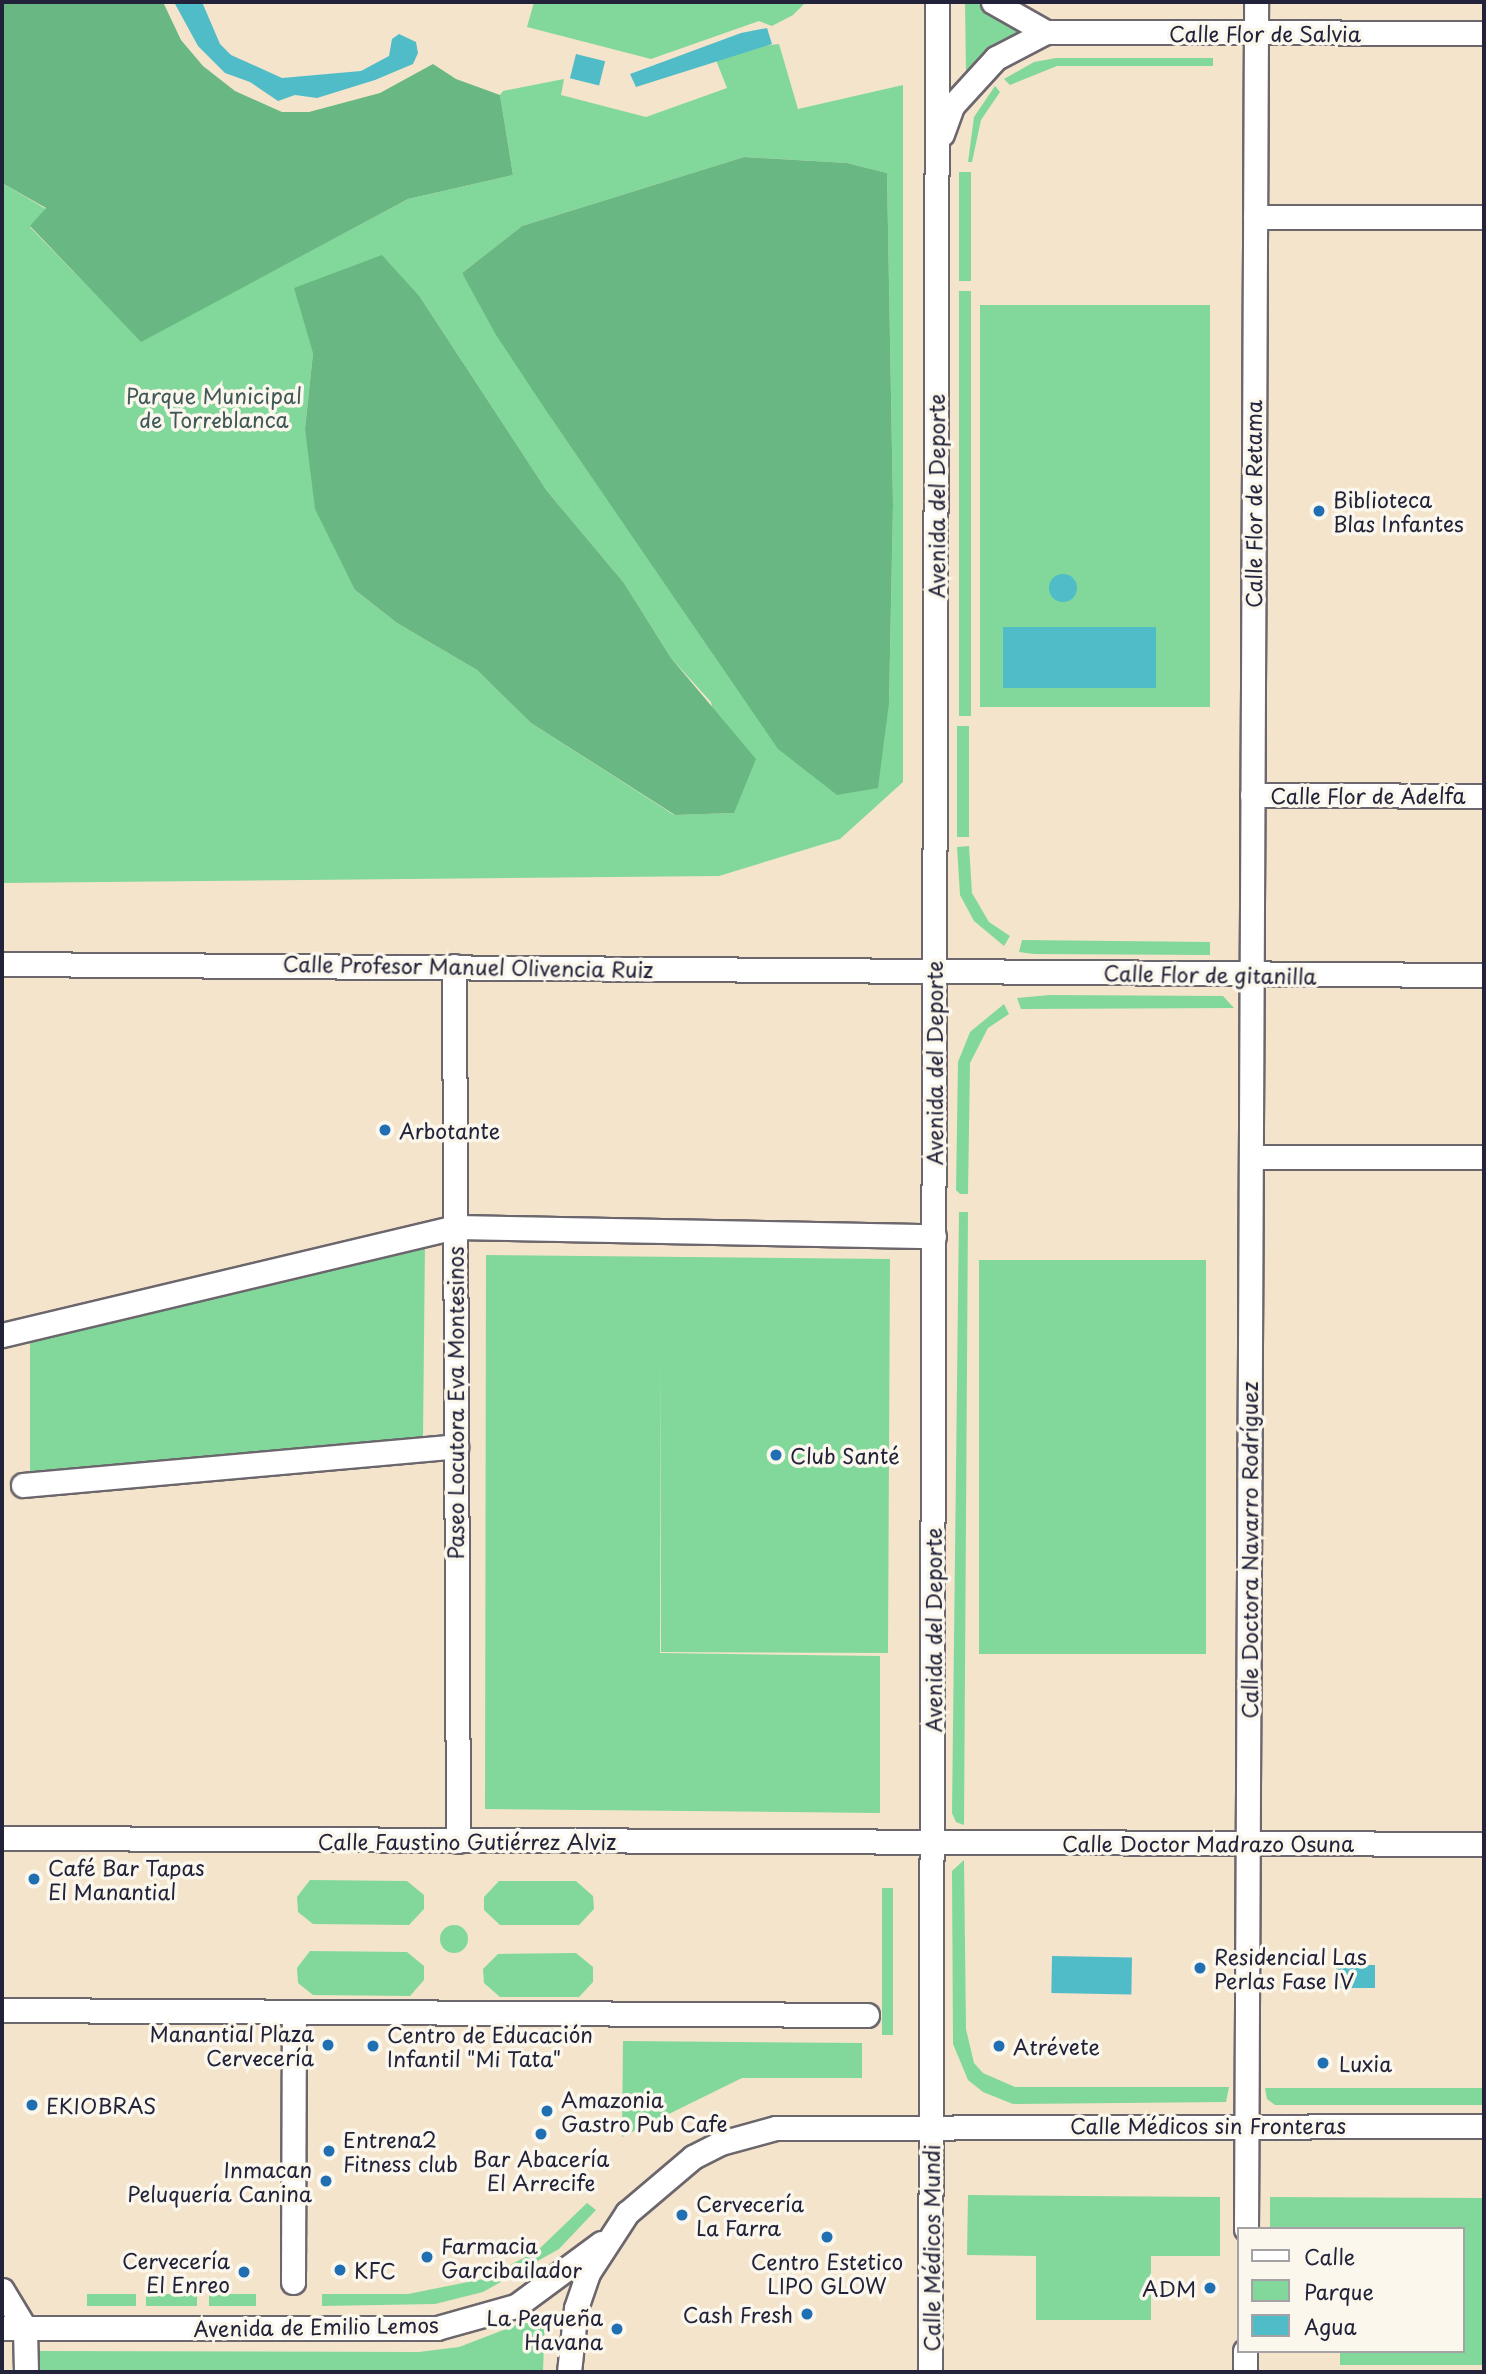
<!DOCTYPE html>
<html>
<head>
<meta charset="utf-8">
<style>
	body { margin:0 }
	#map { position:relative; width:1486px; height:2374px; overflow:hidden; background:#f4e4cb; font-family:"Playpen Sans",sans-serif }
	div>[style] { position:absolute }
	.green>* { inset:0; background:#82d89b; transform-origin:0 0 }
	.round { border-radius:50% }
	.forest>* { inset:0; background:#69b883 }
	.water>* { inset:0; background:#4fbcc8; transform-origin:0 0 }
	.roads { filter:drop-shadow(2px 0 #6c666d) drop-shadow(-2px 0 #6c666d) drop-shadow(0 2px #6c666d) drop-shadow(0 -2px #6c666d) }
	.minor>* { height:23px; margin:-11.5px; padding:0 11.5px; transform-origin:11.5px; border-radius:11.5px; background:#fff }
	.dots>* { width:19px; height:19px; translate:-50% -50%; box-sizing:border-box; border:4px solid #fbf7ec; border-radius:50% }
	span { translate:-50% -50%; white-space:nowrap; text-align:center; line-height:1.15; -webkit-text-stroke:7px #fbf7ec; paint-order:stroke }
	.street-label { font-size:21px; color:#22223b }
	.park-label { font-size:21px; color:#3f5958 }
	.poi-label { font-size:21px; color:#22223b }
	.left { translate:0 -50%; text-align:left }
	.right { translate:-100% -50%; text-align:right }
	.frame { position:absolute; inset:0; border:4px solid #22223b; pointer-events:none }
	.legend { position:absolute; left:1237px; top:2227px; width:228px; height:126px; box-sizing:border-box; background:#fbf7ec; border:2px solid #a4a2a5; margin:0; padding:9px 12px; list-style:none; font-size:21px; color:#22223b }
	.legend li { display:flex; align-items:center; gap:14px; height:35px }
	.legend b { width:35px; border:2px solid #a4a2a5 }
</style>
</head>
<body>
<div id="map">
	<div class="green">
		<div style="clip-path:polygon(534px 2px,806px 2px,793px 15px,772px 26px,759px 21px,651px 59px,527px 27px)"></div>
		<div style="clip-path:polygon(965px 2px,975px 2px,1026px 33px,984px 56px,966px 74px)"></div>
		<div style="clip-path:polygon(evenodd,779px 44px,798px 109px,903px 85px,903px 782px,840px 839px,719px 876px,2px 883px,2px 183px,46px 209px,30px 227px,141px 341px,408px 199px,513px 175px,500px 95px,503px 91px,564px 79px,561px 95px,646px 117px,727px 88px,716px 60px,753px 47px,779px 44px,744px 157px,847px 163px,887px 173px,893px 505px,889px 703px,618px 515px,553px 421px,462px 273px,522px 226px,744px 157px,779px 44px,420px 297px,547px 491px,624px 583px,671px 658px,711px 702px,734px 813px,674px 815px,531px 723px,477px 670px,397px 623px,355px 590px,305px 429px,313px 353px,420px 297px)"></div>
		<div style="clip-path:polygon(1056px 58px,1213px 58px,1213px 66px,1057px 66px,1010px 85px,1004px 79px,1034px 62px)"></div>
		<div style="clip-path:polygon(995px 86px,1000px 92px,981px 120px,972px 162px,968px 162px,974px 117px)"></div>
		<div style="left:959px;top:172px;width:12px;height:109px"></div>
		<div style="left:959px;top:291px;width:12px;height:425px"></div>
		<div style="left:980px;top:305px;width:230px;height:402px"></div>
		<div style="left:957px;top:726px;width:12px;height:111px"></div>
		<div style="clip-path:polygon(969px 846px,972px 893px,989px 922px,1010px 936px,1004px 946px,974px 921px,960px 895px,957px 847px)"></div>
		<div style="clip-path:polygon(1022px 940px,1210px 942px,1210px 955px,1034px 954px,1019px 952px)"></div>
		<div style="clip-path:polygon(1050px 995px,1223px 996px,1234px 1008px,1021px 1009px,1017px 998px)"></div>
		<div style="clip-path:polygon(1004px 1004px,1009px 1014px,988px 1028px,970px 1063px,968px 1194px,960px 1194px,956px 1190px,958px 1062px,970px 1032px)"></div>
		<div style="clip-path:polygon(959px 1212px,968px 1212px,964px 1825px,956px 1822px,952px 1813px)"></div>
		<div style="clip-path:polygon(425px 1243px,423px 1438px,30px 1475px,30px 1340px)"></div>
		<div style="clip-path:polygon(486px 1255px,890px 1259px,888px 1653px,661px 1652px,661px 1359px,660px 1653px,880px 1656px,880px 1813px,485px 1809px)"></div>
		<div style="left:979px;top:1260px;width:227px;height:394px"></div>
		<div style="clip-path:polygon(964px 1860px,966px 2029px,974px 2063px,983px 2073px,1015px 2087px,1229px 2087px,1226px 2102px,1013px 2104px,983px 2092px,968px 2080px,953px 2044px,952px 1871px)"></div>
		<div style="clip-path:polygon(310px 1880px,407px 1881px,424px 1895px,424px 1909px,409px 1925px,313px 1924px,298px 1912px,297px 1897px)"></div>
		<div style="clip-path:polygon(499px 1881px,576px 1881px,593px 1896px,594px 1909px,579px 1925px,500px 1925px,484px 1910px,484px 1897px)"></div>
		<div style="left:882px;top:1888px;width:11px;height:147px"></div>
		<div class="round" style="left:440px;top:1925px;width:28px;height:28px"></div>
		<div style="clip-path:polygon(310px 1951px,407px 1952px,424px 1966px,424px 1980px,410px 1996px,313px 1995px,298px 1983px,297px 1968px)"></div>
		<div style="clip-path:polygon(576px 1953px,593px 1967px,593px 1982px,579px 1997px,500px 1997px,484px 1983px,483px 1969px,498px 1954px)"></div>
		<div style="clip-path:polygon(623px 2041px,862px 2043px,862px 2078px,742px 2078px,622px 2137px)"></div>
		<div style="clip-path:polygon(1265px 2088px,1484px 2088px,1484px 2105px,1275px 2105px,1267px 2099px)"></div>
		<div style="clip-path:polygon(968px 2195px,1220px 2197px,1220px 2256px,1151px 2256px,1151px 2320px,1036px 2320px,1036px 2256px,967px 2255px)"></div>
		<div style="clip-path:polygon(1270px 2197px,1484px 2198px,1484px 2365px,1340px 2365px,1340px 2351px,1463px 2351px,1463px 2229px,1270px 2229px)"></div>
		<div style="clip-path:polygon(587px 2203px,596px 2210px,559px 2249px,483px 2292px,435px 2304px,322px 2306px,322px 2294px,408px 2294px,483px 2279px,537px 2251px)"></div>
		<div style="left:87px;top:2294px;width:49px;height:12px"></div>
		<div style="left:146px;top:2294px;width:51px;height:12px"></div>
		<div style="left:209px;top:2294px;width:47px;height:12px"></div>
		<div style="clip-path:polygon(545px 2314px,543px 2372px,37px 2372px,32px 2351px,419px 2352px,459px 2347px)"></div>
	</div>
	<div class="forest">
		<div style="clip-path:polygon(2px 2px,163px 2px,181px 40px,203px 66px,235px 91px,282px 112px,309px 112px,380px 93px,433px 64px,456px 79px,500px 95px,513px 175px,408px 199px,141px 342px,30px 226px,46px 208px,2px 183px)"></div>
		<div style="clip-path:polygon(744px 157px,847px 163px,887px 173px,893px 505px,889px 703px,878px 788px,837px 795px,778px 749px,553px 421px,496px 335px,462px 273px,522px 226px)"></div>
		<div style="clip-path:polygon(382px 255px,420px 297px,547px 491px,624px 583px,671px 658px,756px 759px,734px 813px,675px 815px,531px 723px,477px 670px,397px 623px,355px 590px,315px 509px,305px 429px,313px 353px,294px 288px)"></div>
	</div>
	<div class="water">
		<div style="clip-path:polygon(174px 2px,202px 2px,220px 44px,231px 55px,282px 78px,361px 71px,389px 56px,392px 39px,399px 34px,416px 42px,418px 53px,413px 64px,375px 80px,317px 98px,295px 95px,278px 101px,250px 82px,225px 73px,198px 46px)"></div>
		<div style="clip-path:polygon(767px 28px,772px 44px,636px 87px,630px 74px,741px 33px)"></div>
		<div style="left:576px;top:54px;width:30px;height:25px;rotate:14deg"></div>
		<div class="round" style="left:1049px;top:574px;width:28px;height:28px"></div>
		<div style="left:1003px;top:627px;width:153px;height:61px"></div>
		<div style="left:1052px;top:1956px;width:80px;height:37px;rotate:1deg"></div>
		<div style="left:1336px;top:1965px;width:39px;height:23px"></div>
	</div>
	<div class="roads">
		<div class="minor">
			<div style="left:993px;top:2px;width:61px;rotate:29.5deg"></div>
			<div style="left:1046px;top:32px;width:438px;rotate:0.1deg"></div>
			<div style="left:942px;top:134px;width:30px;rotate:-70deg"></div>
			<div style="left:952px;top:106px;width:65px;rotate:-47.5deg"></div>
			<div style="left:996px;top:58px;width:56px;rotate:-27.5deg"></div>
			<div style="left:1255px;top:217px;width:229px"></div>
			<div style="left:1252px;top:795px;width:232px;rotate:0.2deg"></div>
			<div style="left:2px;top:964px;width:1482px;rotate:0.43deg"></div>
			<div style="left:454px;top:966px;width:875px;rotate:89.74deg"></div>
			<div style="left:1251px;top:1157px;width:233px"></div>
			<div style="left:2px;top:1335px;width:466px;rotate:-13.4deg"></div>
			<div style="left:455px;top:1227px;width:479px;rotate:1.1deg"></div>
			<div style="left:23px;top:1485px;width:435px;rotate:-5.1deg"></div>
			<div style="left:2px;top:1838px;width:1482px;rotate:0.23deg"></div>
			<div style="left:2px;top:2010px;width:865px;rotate:0.33deg"></div>
			<div style="left:1246px;top:2229px;width:2227px;rotate:-89.74deg"></div>
			<div style="left:293px;top:2282px;width:270px;rotate:-89.8deg"></div>
			<div style="left:2px;top:2290px;width:44px;rotate:58.8deg"></div>
			<div style="left:25px;top:2328px;width:44px;rotate:88.7deg"></div>
			<div style="left:2px;top:2328px;width:435px"></div>
			<div style="left:437px;top:2328px;width:82px;rotate:-15.6deg"></div>
			<div style="left:516px;top:2306px;width:106px;rotate:-36.5deg"></div>
			<div style="left:569px;top:2372px;width:64px;rotate:-83.8deg"></div>
			<div style="left:576px;top:2308px;width:37px;rotate:-71deg"></div>
			<div style="left:588px;top:2273px;width:72px;rotate:-57deg"></div>
			<div style="left:627px;top:2213px;width:87px;rotate:-40.3deg"></div>
			<div style="left:693px;top:2157px;width:31px;rotate:-27deg"></div>
			<div style="left:721px;top:2143px;width:57px;rotate:-15.3deg"></div>
			<div style="left:776px;top:2128px;width:708px;rotate:-0.16deg"></div>
			<div style="left:930px;top:2372px;width:2370px;rotate:-89.83deg"></div>
			<div style="left:1245px;top:2372px;width:21px;rotate:-90deg"></div>
		</div>
	</div>
	<div class="dots">
		<div style="left:1319px;top:511px;background:#1f6fb2"></div>
		<div style="left:385px;top:1130px;background:#1f6fb2"></div>
		<div style="left:776px;top:1455px;background:#1f6fb2"></div>
		<div style="left:34px;top:1879px;background:#1f6fb2"></div>
		<div style="left:1200px;top:1968px;background:#1f6fb2"></div>
		<div style="left:328px;top:2045px;background:#1f6fb2"></div>
		<div style="left:373px;top:2046px;background:#1f6fb2"></div>
		<div style="left:999px;top:2046px;background:#1f6fb2"></div>
		<div style="left:1323px;top:2063px;background:#1f6fb2"></div>
		<div style="left:32px;top:2105px;background:#1f6fb2"></div>
		<div style="left:547px;top:2111px;background:#1f6fb2"></div>
		<div style="left:541px;top:2134px;background:#1f6fb2"></div>
		<div style="left:329px;top:2151px;background:#1f6fb2"></div>
		<div style="left:326px;top:2181px;background:#1f6fb2"></div>
		<div style="left:682px;top:2215px;background:#1f6fb2"></div>
		<div style="left:827px;top:2237px;background:#1f6fb2"></div>
		<div style="left:427px;top:2257px;background:#1f6fb2"></div>
		<div style="left:340px;top:2270px;background:#1f6fb2"></div>
		<div style="left:244px;top:2272px;background:#1f6fb2"></div>
		<div style="left:1210px;top:2288px;background:#1f6fb2"></div>
		<div style="left:807px;top:2314px;background:#1f6fb2"></div>
		<div style="left:617px;top:2329px;background:#1f6fb2"></div>
	</div>
	<div class="street-label">
		<span style="left:1265px;top:33px">Calle Flor de Salvia</span>
		<span style="left:936px;top:496px;rotate:-90deg">Avenida del Deporte</span>
		<span style="left:1253px;top:504px;rotate:-90deg">Calle Flor de Retama</span>
		<span style="left:1368px;top:795px">Calle Flor de Adelfa</span>
		<span style="left:468px;top:966px;rotate:1deg">Calle Profesor Manuel Olivencia Ruiz</span>
		<span style="left:1210px;top:974px;rotate:1deg">Calle Flor de gitanilla</span>
		<span style="left:934px;top:1063px;rotate:-90deg">Avenida del Deporte</span>
		<span style="left:455px;top:1403px;rotate:-90deg">Paseo Locutora Eva Montesinos</span>
		<span style="left:1249px;top:1550px;rotate:-90deg">Calle Doctora Navarro Rodríguez</span>
		<span style="left:933px;top:1630px;rotate:-90deg">Avenida del Deporte</span>
		<span style="left:467px;top:1841px">Calle Faustino Gutiérrez Alviz</span>
		<span style="left:1208px;top:1843px">Calle Doctor Madrazo Osuna</span>
		<span style="left:1208px;top:2125px">Calle Médicos sin Fronteras</span>
		<span style="left:931px;top:2248px;rotate:-90deg">Calle Médicos Mundi</span>
		<span style="left:316px;top:2326px;rotate:-1deg">Avenida de Emilio Lemos</span>
	</div>
	<div class="park-label">
		<span style="left:214px;top:407px">Parque Municipal<br>de Torreblanca</span>
	</div>
	<div class="poi-label">
		<span class="left" style="left:1333px;top:511px">Biblioteca<br>Blas Infantes</span>
		<span class="left" style="left:399px;top:1130px">Arbotante</span>
		<span class="left" style="left:790px;top:1455px">Club Santé</span>
		<span class="left" style="left:48px;top:1879px">Café Bar Tapas<br>El Manantial</span>
		<span class="left" style="left:1214px;top:1968px">Residencial Las<br>Perlas Fase IV</span>
		<span class="right" style="left:314px;top:2045px">Manantial Plaza<br>Cervecería</span>
		<span class="left" style="left:387px;top:2046px">Centro de Educación<br>Infantil "Mi Tata"</span>
		<span class="left" style="left:1013px;top:2046px">Atrévete</span>
		<span class="left" style="left:1339px;top:2063px">Luxia</span>
		<span class="left" style="left:561px;top:2111px">Amazonia<br>Gastro Pub Cafe</span>
		<span class="left" style="left:46px;top:2105px">EKIOBRAS</span>
		<span class="left" style="left:343px;top:2151px">Entrena2<br>Fitness club</span>
		<span style="left:541px;top:2170px">Bar Abacería<br>El Arrecife</span>
		<span class="right" style="left:312px;top:2181px">Inmacan<br>Peluquería Canina</span>
		<span class="left" style="left:696px;top:2215px">Cervecería<br>La Farra</span>
		<span class="left" style="left:441px;top:2257px">Farmacia<br>Garcibailador</span>
		<span class="right" style="left:230px;top:2272px">Cervecería<br>El Enreo</span>
		<span style="left:827px;top:2273px">Centro Estetico<br>LIPO GLOW</span>
		<span class="left" style="left:354px;top:2270px">KFC</span>
		<span class="right" style="left:1196px;top:2288px">ADM</span>
		<span class="right" style="left:793px;top:2314px">Cash Fresh</span>
		<span class="right" style="left:603px;top:2329px">La Pequeña<br>Havana</span>
	</div>
	<div class="frame"></div>
	<ul class="legend">
	<li><b style="height:9px;background:#fff"></b>Calle</li>
	<li><b style="height:19px;background:#82d89b"></b>Parque</li>
	<li><b style="height:19px;background:#4fbcc8"></b>Agua</li>
	</ul>
</div>
</body>
</html>
